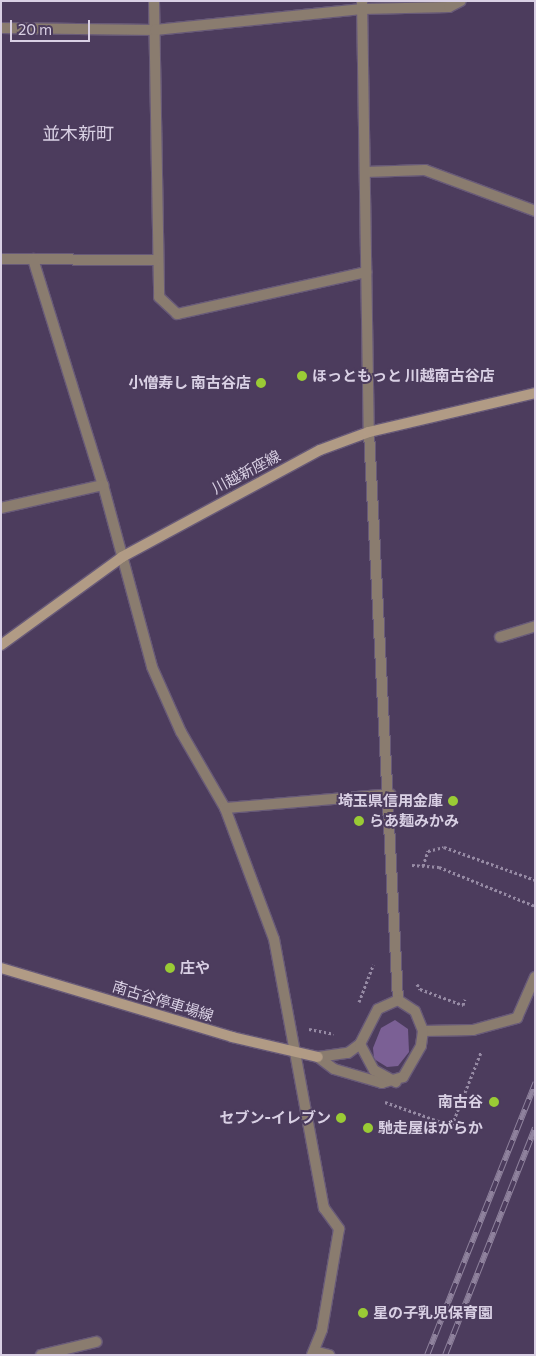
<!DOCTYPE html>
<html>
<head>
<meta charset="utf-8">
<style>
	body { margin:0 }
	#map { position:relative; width:536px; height:1356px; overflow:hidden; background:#4c3c5d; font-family:Commissioner,"Noto Sans JP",sans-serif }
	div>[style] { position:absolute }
	.green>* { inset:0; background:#7b6095 }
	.path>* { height:3px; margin-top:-1.5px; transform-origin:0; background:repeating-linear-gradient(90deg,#968aa4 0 2.5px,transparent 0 5px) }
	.roads { filter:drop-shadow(1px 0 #685a78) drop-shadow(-1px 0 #685a78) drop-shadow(0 1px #685a78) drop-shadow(0 -1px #685a78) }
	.service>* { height:10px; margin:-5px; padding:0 5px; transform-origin:5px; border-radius:5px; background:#8a7c6f }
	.minor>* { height:10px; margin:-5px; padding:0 5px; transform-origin:5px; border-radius:5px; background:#8a7c6f }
	.tertiary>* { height:10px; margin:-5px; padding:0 5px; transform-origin:5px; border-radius:5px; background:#8a7c6f }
	.secondary>* { height:10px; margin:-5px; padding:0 5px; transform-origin:5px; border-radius:5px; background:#b19b85 }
	.rail>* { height:5.5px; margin-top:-2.75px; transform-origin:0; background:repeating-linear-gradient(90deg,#4c3c5d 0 11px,#8f829d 0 22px); box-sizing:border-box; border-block:1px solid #8f829d }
	.dots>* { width:14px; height:14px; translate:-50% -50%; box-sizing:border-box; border:2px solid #4c3c5d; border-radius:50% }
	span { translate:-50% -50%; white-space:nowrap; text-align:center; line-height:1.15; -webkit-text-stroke:4px #4c3c5d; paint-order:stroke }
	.poi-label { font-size:15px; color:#d9d0e4; font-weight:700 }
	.left { translate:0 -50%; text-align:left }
	.right { translate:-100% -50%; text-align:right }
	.street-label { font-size:15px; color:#d9d0e4 }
	.quarter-label { font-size:18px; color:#d9d0e4 }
	.frame { position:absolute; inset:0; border:2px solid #d9d0e4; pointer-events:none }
	.scale { position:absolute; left:10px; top:20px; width:80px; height:22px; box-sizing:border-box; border:2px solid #d9d0e4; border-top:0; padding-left:6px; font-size:15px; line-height:18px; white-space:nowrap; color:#d9d0e4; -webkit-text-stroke:4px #4c3c5d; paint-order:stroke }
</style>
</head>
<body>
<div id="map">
	<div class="green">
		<div style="clip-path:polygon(395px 1020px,408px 1029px,409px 1052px,398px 1066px,387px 1067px,374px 1059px,373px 1048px,381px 1028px)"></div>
	</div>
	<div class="path">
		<div style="left:412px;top:865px;width:27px;rotate:4deg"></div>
		<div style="left:439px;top:867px;width:104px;rotate:22.1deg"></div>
		<div style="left:423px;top:866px;width:16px;rotate:-72deg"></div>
		<div style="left:428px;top:851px;width:16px;rotate:-14deg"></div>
		<div style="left:444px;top:847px;width:97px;rotate:19.9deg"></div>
		<div style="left:417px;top:984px;width:6px;rotate:59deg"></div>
		<div style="left:420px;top:989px;width:46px;rotate:20.4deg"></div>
		<div style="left:463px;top:1005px;width:6px;rotate:-72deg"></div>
		<div style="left:359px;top:1002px;width:40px;rotate:-69deg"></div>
		<div style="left:309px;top:1029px;width:25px;rotate:11deg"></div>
		<div style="left:385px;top:1102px;width:84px;rotate:19.5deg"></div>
		<div style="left:452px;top:1125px;width:79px;rotate:-68.3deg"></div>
	</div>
	<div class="roads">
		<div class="service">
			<div style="left:41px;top:1355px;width:57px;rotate:-13.3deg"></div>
		</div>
		<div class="minor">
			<div style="left:154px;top:1px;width:296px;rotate:89deg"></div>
			<div style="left:159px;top:297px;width:25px;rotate:43deg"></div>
			<div style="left:177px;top:314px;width:194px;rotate:-12.5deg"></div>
			<div style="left:1px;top:28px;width:154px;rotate:0.7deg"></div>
			<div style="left:155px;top:30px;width:208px;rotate:-5.8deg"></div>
			<div style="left:362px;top:9px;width:87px;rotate:-1.3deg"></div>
			<div style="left:449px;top:7px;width:13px;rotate:-27deg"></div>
			<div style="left:365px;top:172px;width:60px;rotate:-1.9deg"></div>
			<div style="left:425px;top:170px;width:117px;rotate:20.4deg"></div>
			<div style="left:1px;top:259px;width:155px;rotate:0.4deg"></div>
			<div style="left:33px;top:259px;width:237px;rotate:72.8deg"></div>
			<div style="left:103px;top:485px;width:188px;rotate:74.9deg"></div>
			<div style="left:152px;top:667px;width:71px;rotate:66deg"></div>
			<div style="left:181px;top:732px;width:88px;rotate:59.9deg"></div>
			<div style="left:225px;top:808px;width:140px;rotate:69.5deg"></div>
			<div style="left:274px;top:939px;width:274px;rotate:79.5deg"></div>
			<div style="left:324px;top:1208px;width:26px;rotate:54deg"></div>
			<div style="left:339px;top:1229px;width:102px;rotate:99.6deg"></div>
			<div style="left:322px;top:1330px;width:27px;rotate:112deg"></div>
			<div style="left:1px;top:508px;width:105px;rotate:-12.7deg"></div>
			<div style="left:500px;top:637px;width:37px;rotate:-17deg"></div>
			<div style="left:225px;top:808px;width:166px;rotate:-4.8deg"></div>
			<div style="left:423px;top:1031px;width:50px;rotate:-1.1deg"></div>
			<div style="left:473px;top:1030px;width:46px;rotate:-15.3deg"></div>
			<div style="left:517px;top:1018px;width:45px;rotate:-66.3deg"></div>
			<div style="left:314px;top:1351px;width:16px;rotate:15deg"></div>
		</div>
		<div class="tertiary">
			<div style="left:362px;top:1px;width:431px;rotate:89.1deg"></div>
			<div style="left:369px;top:432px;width:569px;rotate:87.08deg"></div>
			<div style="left:398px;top:1000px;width:20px;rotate:33deg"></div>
			<div style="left:415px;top:1011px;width:22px;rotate:68deg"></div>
			<div style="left:423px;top:1031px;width:15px;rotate:98deg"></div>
			<div style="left:421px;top:1046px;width:36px;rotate:120deg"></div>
			<div style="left:403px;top:1077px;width:22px;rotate:164deg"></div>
			<div style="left:382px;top:1083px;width:50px;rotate:-163.7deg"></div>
			<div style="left:334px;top:1069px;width:20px;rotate:-143deg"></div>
			<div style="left:318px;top:1057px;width:30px;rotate:-8deg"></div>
			<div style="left:348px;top:1053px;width:15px;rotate:-37deg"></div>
			<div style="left:360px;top:1044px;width:39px;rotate:-63deg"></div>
			<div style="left:378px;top:1009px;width:22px;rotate:-24deg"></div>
			<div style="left:360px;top:1044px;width:30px;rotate:62deg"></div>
			<div style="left:374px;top:1070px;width:25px;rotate:29deg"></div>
		</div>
		<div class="secondary">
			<div style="left:1px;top:645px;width:150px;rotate:-36deg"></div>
			<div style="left:122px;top:557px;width:225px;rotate:-28.4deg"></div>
			<div style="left:320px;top:450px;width:52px;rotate:-20.2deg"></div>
			<div style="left:369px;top:432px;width:171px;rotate:-13.2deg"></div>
			<div style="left:1px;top:968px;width:241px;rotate:16.6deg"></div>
			<div style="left:232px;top:1037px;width:88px;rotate:13.1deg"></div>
		</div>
	</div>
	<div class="rail">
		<div style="left:427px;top:1355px;width:293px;rotate:-68.3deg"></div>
		<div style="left:445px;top:1355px;width:244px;rotate:-68.4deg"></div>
	</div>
	<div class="dots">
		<div style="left:302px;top:376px;background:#9acb35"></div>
		<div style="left:261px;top:383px;background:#9acb35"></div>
		<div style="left:453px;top:801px;background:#9acb35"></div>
		<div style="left:359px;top:821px;background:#9acb35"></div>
		<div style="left:170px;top:968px;background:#9acb35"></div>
		<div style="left:494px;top:1102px;background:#9acb35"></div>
		<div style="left:341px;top:1118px;background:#9acb35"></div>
		<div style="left:368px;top:1128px;background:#9acb35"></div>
		<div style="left:363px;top:1313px;background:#9acb35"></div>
	</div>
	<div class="poi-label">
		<span class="left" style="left:312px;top:376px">ほっともっと 川越南古谷店</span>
		<span class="right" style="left:251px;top:383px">小僧寿し 南古谷店</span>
		<span class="right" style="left:443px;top:801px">埼玉県信用金庫</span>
		<span class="left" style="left:369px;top:821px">らあ麺みかみ</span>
		<span class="left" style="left:180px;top:968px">庄や</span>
		<span class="right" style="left:483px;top:1102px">南古谷</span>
		<span class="right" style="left:331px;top:1118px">セブン-イレブン</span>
		<span class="left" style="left:378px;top:1128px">馳走屋ほがらか</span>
		<span class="left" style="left:373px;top:1313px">星の子乳児保育園</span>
	</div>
	<div class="street-label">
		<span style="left:246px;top:472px;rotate:-28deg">川越新座線</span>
		<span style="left:163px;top:1001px;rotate:17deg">南古谷停車場線</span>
	</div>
	<div class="quarter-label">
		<span style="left:78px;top:133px">並木新町</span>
	</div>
	<div class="frame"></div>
	<div class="scale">20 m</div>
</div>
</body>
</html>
